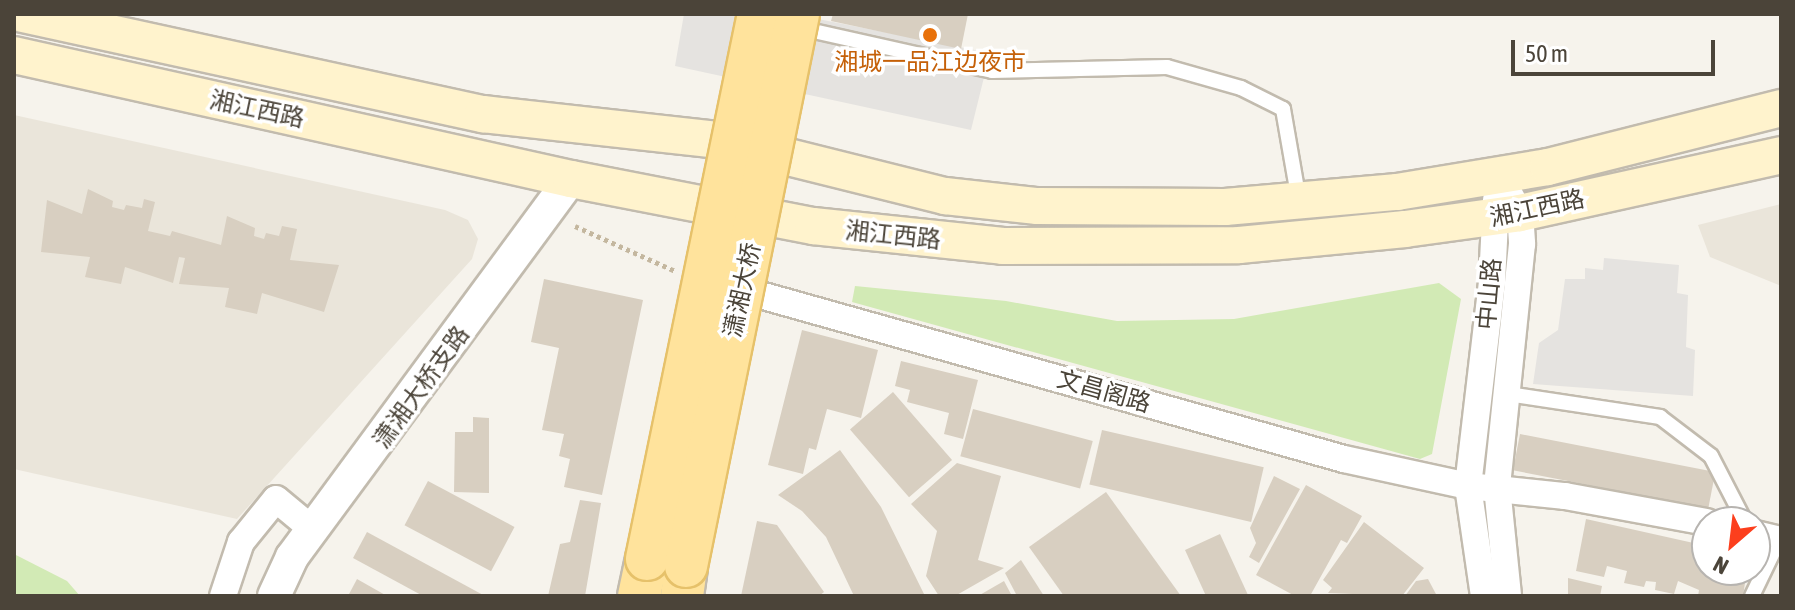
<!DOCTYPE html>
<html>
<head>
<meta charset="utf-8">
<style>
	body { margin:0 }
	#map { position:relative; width:1795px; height:610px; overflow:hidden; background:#f6f3ec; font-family:"Asap Condensed","Noto Sans SC",sans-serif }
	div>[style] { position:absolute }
	.residential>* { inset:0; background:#eae5da }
	.green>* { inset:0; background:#d2eab5 }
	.parking>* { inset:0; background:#e5e3e0 }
	.building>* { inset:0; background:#d8cfc1; transform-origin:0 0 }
	.path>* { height:5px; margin-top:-2.5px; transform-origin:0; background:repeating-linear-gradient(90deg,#c4b79f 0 4px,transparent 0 8px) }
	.roads { filter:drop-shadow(2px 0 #c2bbae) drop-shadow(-2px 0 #c2bbae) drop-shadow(0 2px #c2bbae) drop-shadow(0 -2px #c2bbae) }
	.service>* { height:14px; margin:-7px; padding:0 7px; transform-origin:7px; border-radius:7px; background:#fff }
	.minor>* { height:26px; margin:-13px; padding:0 13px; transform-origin:13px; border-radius:13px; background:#fff }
	.tertiary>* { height:32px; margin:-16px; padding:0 16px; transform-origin:16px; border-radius:16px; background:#fff }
	.secondary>* { height:36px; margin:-18px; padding:0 18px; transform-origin:18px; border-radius:18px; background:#fff3cd }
	.primary>* { height:42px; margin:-21px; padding:0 21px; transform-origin:21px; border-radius:21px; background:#ffe39c }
	.bridges { filter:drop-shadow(2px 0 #e6c16a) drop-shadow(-2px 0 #e6c16a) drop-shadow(0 2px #e6c16a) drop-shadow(0 -2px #e6c16a) }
	.primary-bridge>* { height:42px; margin:-21px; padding:0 21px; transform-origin:21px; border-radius:21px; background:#ffe39c }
	.dots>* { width:22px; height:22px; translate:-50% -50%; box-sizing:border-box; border:4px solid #fff; border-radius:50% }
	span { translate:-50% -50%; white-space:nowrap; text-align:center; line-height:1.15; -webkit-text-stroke:7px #fff; paint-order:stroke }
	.food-label { font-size:24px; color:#c56008 }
	.street-label { font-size:24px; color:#4b4439 }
	.frame { position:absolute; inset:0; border:16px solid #4b4439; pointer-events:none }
	.north { position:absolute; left:1691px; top:506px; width:80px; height:80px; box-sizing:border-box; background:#fff; border:2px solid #b7b4b0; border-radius:50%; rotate:208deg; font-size:22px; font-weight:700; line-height:32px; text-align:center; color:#4b4439 }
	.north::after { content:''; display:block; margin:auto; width:28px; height:36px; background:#fc3f1d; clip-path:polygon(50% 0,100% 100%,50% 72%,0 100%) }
	.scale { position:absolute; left:1511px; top:40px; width:204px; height:36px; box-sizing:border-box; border:4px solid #4b4439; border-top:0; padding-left:10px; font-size:24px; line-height:28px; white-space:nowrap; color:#4b4439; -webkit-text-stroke:6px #fff; paint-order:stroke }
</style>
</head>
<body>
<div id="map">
	<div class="residential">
		<div style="clip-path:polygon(14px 115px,445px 210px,468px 220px,478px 239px,472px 259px,237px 519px,14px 469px)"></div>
		<div style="clip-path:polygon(1781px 204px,1781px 286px,1710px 257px,1698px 225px)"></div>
	</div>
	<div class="green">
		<div style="clip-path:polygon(1439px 283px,1461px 299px,1432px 454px,1420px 459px,852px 302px,855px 286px,1006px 301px,1117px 321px,1234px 319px)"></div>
		<div style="clip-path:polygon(14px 554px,67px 581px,80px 596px,14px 596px)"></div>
	</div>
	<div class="parking">
		<div style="clip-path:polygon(684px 14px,819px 14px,818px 19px,990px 53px,971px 130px,675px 66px)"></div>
		<div style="clip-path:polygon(1604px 258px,1679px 265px,1677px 293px,1688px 295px,1686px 347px,1695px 350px,1693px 396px,1533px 384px,1539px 343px,1558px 330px,1565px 279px,1585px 279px,1585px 268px,1603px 270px)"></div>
	</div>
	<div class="building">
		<div style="clip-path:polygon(833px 14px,968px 14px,961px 49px,831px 21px)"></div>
		<div style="clip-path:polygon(88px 189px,113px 201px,112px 207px,124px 210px,126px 205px,142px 208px,144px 199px,155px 202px,148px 231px,170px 236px,172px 231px,221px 245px,227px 216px,255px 228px,254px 236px,264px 239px,266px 233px,279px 236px,282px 226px,297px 229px,290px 260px,339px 265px,324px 312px,262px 293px,257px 314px,225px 307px,229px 288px,179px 284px,185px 258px,179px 257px,173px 283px,125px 267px,121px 284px,85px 277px,90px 257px,41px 252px,47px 200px,82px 214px)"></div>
		<div style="clip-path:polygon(544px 279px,643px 300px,602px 495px,564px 487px,570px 459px,559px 456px,564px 434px,542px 430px,559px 348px,531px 342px)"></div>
		<div style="clip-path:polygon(802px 330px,878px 350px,861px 418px,827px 409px,816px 450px,809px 448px,803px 474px,768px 465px)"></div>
		<div style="clip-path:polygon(901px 361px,978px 380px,963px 439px,944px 434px,949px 413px,907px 402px,910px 390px,895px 386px)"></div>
		<div style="left:893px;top:392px;width:90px;height:57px;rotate:49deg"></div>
		<div style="left:973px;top:409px;width:124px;height:49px;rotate:15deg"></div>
		<div style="clip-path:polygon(473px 417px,489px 418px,489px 493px,454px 492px,455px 432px,473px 432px)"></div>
		<div style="left:1102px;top:430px;width:166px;height:56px;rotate:13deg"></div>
		<div style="left:1520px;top:434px;width:199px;height:37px;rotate:11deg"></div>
		<div style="clip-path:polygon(840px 450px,881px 507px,925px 596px,854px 596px,826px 537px,802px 511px,778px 495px)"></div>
		<div style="clip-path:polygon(957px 463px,1001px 476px,978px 560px,1004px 568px,955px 596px,939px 596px,926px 576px,937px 531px,911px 504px)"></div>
		<div style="clip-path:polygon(1274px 476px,1300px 489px,1259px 563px,1249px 557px,1256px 543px,1250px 528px)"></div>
		<div style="left:428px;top:481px;width:98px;height:50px;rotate:28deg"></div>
		<div style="clip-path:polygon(1306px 485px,1362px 516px,1347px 543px,1341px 540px,1310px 596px,1295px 596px,1256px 575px)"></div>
		<div style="clip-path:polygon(1106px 492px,1181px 596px,1064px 596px,1029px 547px)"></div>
		<div style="clip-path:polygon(580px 500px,601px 503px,585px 596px,548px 596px,560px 544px,570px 542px)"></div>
		<div style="clip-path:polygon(1586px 519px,1707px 546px,1707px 570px,1747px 570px,1743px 596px,1698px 596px,1699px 590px,1678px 581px,1674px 594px,1655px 590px,1656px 582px,1646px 581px,1644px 587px,1624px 583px,1627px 571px,1607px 566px,1604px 577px,1576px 571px)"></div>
		<div style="clip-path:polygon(757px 521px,777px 525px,824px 592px,819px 596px,741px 596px)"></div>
		<div style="clip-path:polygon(1364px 522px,1424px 568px,1402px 596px,1328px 593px,1332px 588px,1323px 580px)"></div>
		<div style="clip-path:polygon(367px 532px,485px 596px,423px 596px,353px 558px)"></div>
		<div style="clip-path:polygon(1220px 534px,1248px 595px,1245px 596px,1206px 596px,1185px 550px)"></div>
		<div style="clip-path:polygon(1021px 560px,1044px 596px,1017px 596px,1005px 573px)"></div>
		<div style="clip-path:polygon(1568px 578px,1602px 586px,1600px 596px,1568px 596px)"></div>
		<div style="clip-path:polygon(357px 579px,387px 596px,348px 596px)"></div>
		<div style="clip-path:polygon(1428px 579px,1437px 596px,1405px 596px,1416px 581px)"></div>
		<div style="clip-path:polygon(1004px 581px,1012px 596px,978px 596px)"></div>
	</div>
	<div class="path">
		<div style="left:575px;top:226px;width:110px;rotate:24.2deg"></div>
	</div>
	<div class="roads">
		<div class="service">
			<div style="left:800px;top:28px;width:197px;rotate:12.6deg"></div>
			<div style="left:992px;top:71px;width:175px;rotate:-1.3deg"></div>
			<div style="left:1167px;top:67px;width:77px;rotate:15.8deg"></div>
			<div style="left:1241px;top:88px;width:47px;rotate:26.6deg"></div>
			<div style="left:1283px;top:109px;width:93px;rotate:80.1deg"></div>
			<div style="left:1508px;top:394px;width:154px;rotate:8.6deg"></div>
			<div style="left:1660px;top:417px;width:64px;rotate:37.4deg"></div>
			<div style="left:1711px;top:456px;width:74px;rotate:62.7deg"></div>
			<div style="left:1752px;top:596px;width:62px;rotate:-64.3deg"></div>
		</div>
		<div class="minor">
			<div style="left:1500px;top:177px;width:41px;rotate:60.9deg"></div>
			<div style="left:1520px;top:213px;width:31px;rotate:86deg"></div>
			<div style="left:1522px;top:244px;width:244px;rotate:95.9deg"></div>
			<div style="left:1497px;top:487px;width:110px;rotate:84.2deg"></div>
			<div style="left:728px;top:286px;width:640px;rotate:15.69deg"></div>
			<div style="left:1344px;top:459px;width:127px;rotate:12.3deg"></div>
			<div style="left:1468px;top:486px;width:98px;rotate:5.9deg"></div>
			<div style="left:1565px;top:496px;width:144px;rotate:10.4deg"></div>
			<div style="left:1755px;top:534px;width:27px;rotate:13deg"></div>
			<div style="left:223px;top:596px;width:57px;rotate:-71.6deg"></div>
			<div style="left:241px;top:542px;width:55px;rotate:-50.9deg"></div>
			<div style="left:276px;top:499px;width:47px;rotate:39.8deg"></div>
			<div style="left:1484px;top:596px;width:111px;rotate:-98.3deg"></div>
			<div style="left:1468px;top:486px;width:205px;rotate:-83.3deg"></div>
			<div style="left:1492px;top:282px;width:82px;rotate:-87.2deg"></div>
		</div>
		<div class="tertiary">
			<div style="left:274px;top:596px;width:43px;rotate:-65.2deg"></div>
			<div style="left:292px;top:557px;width:470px;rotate:-53.6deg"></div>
		</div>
		<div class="secondary">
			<div style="left:23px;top:14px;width:471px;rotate:12.3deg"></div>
			<div style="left:483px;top:114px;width:238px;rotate:6.3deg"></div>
			<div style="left:720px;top:140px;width:232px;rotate:14deg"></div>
			<div style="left:945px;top:196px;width:93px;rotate:6.2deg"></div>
			<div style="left:1037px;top:206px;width:188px;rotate:0.3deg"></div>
			<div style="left:1225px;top:207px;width:173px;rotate:-5deg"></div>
			<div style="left:1397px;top:192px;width:153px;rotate:-9.4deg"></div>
			<div style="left:1548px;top:167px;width:240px;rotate:-14.2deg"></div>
			<div style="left:14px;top:55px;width:571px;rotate:12.55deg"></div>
			<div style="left:571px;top:179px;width:247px;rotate:11deg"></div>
			<div style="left:813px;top:226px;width:191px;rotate:6deg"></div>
			<div style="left:1003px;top:246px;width:236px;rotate:-0.2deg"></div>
			<div style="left:1239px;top:245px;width:167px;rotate:-5.5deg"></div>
			<div style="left:1405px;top:229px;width:116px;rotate:-7.9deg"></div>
			<div style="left:1520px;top:213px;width:267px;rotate:-12.5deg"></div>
		</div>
		<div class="primary">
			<div style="left:639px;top:596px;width:38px;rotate:-78deg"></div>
			<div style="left:682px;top:596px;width:30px;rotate:-82deg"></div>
		</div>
	</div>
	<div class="bridges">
		<div class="primary-bridge">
			<div style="left:647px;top:559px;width:556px;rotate:-78.39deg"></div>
			<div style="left:686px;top:566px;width:563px;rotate:-78.53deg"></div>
		</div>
	</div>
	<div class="dots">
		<div style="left:930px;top:35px;background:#e8710a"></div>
	</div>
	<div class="food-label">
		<span style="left:930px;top:62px">湘城一品江边夜市</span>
	</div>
	<div class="street-label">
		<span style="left:257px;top:109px;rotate:12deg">湘江西路</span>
		<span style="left:1537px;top:208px;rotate:-12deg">湘江西路</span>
		<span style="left:893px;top:235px;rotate:6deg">湘江西路</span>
		<span style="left:742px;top:290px;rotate:-78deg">潇湘大桥</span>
		<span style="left:1489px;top:294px;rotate:-85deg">中山路</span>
		<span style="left:421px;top:387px;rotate:-54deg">潇湘大桥支路</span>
		<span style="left:1104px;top:391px;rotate:16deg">文昌阁路</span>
	</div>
	<div class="frame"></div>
	<div class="north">N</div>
	<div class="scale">50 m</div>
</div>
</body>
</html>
